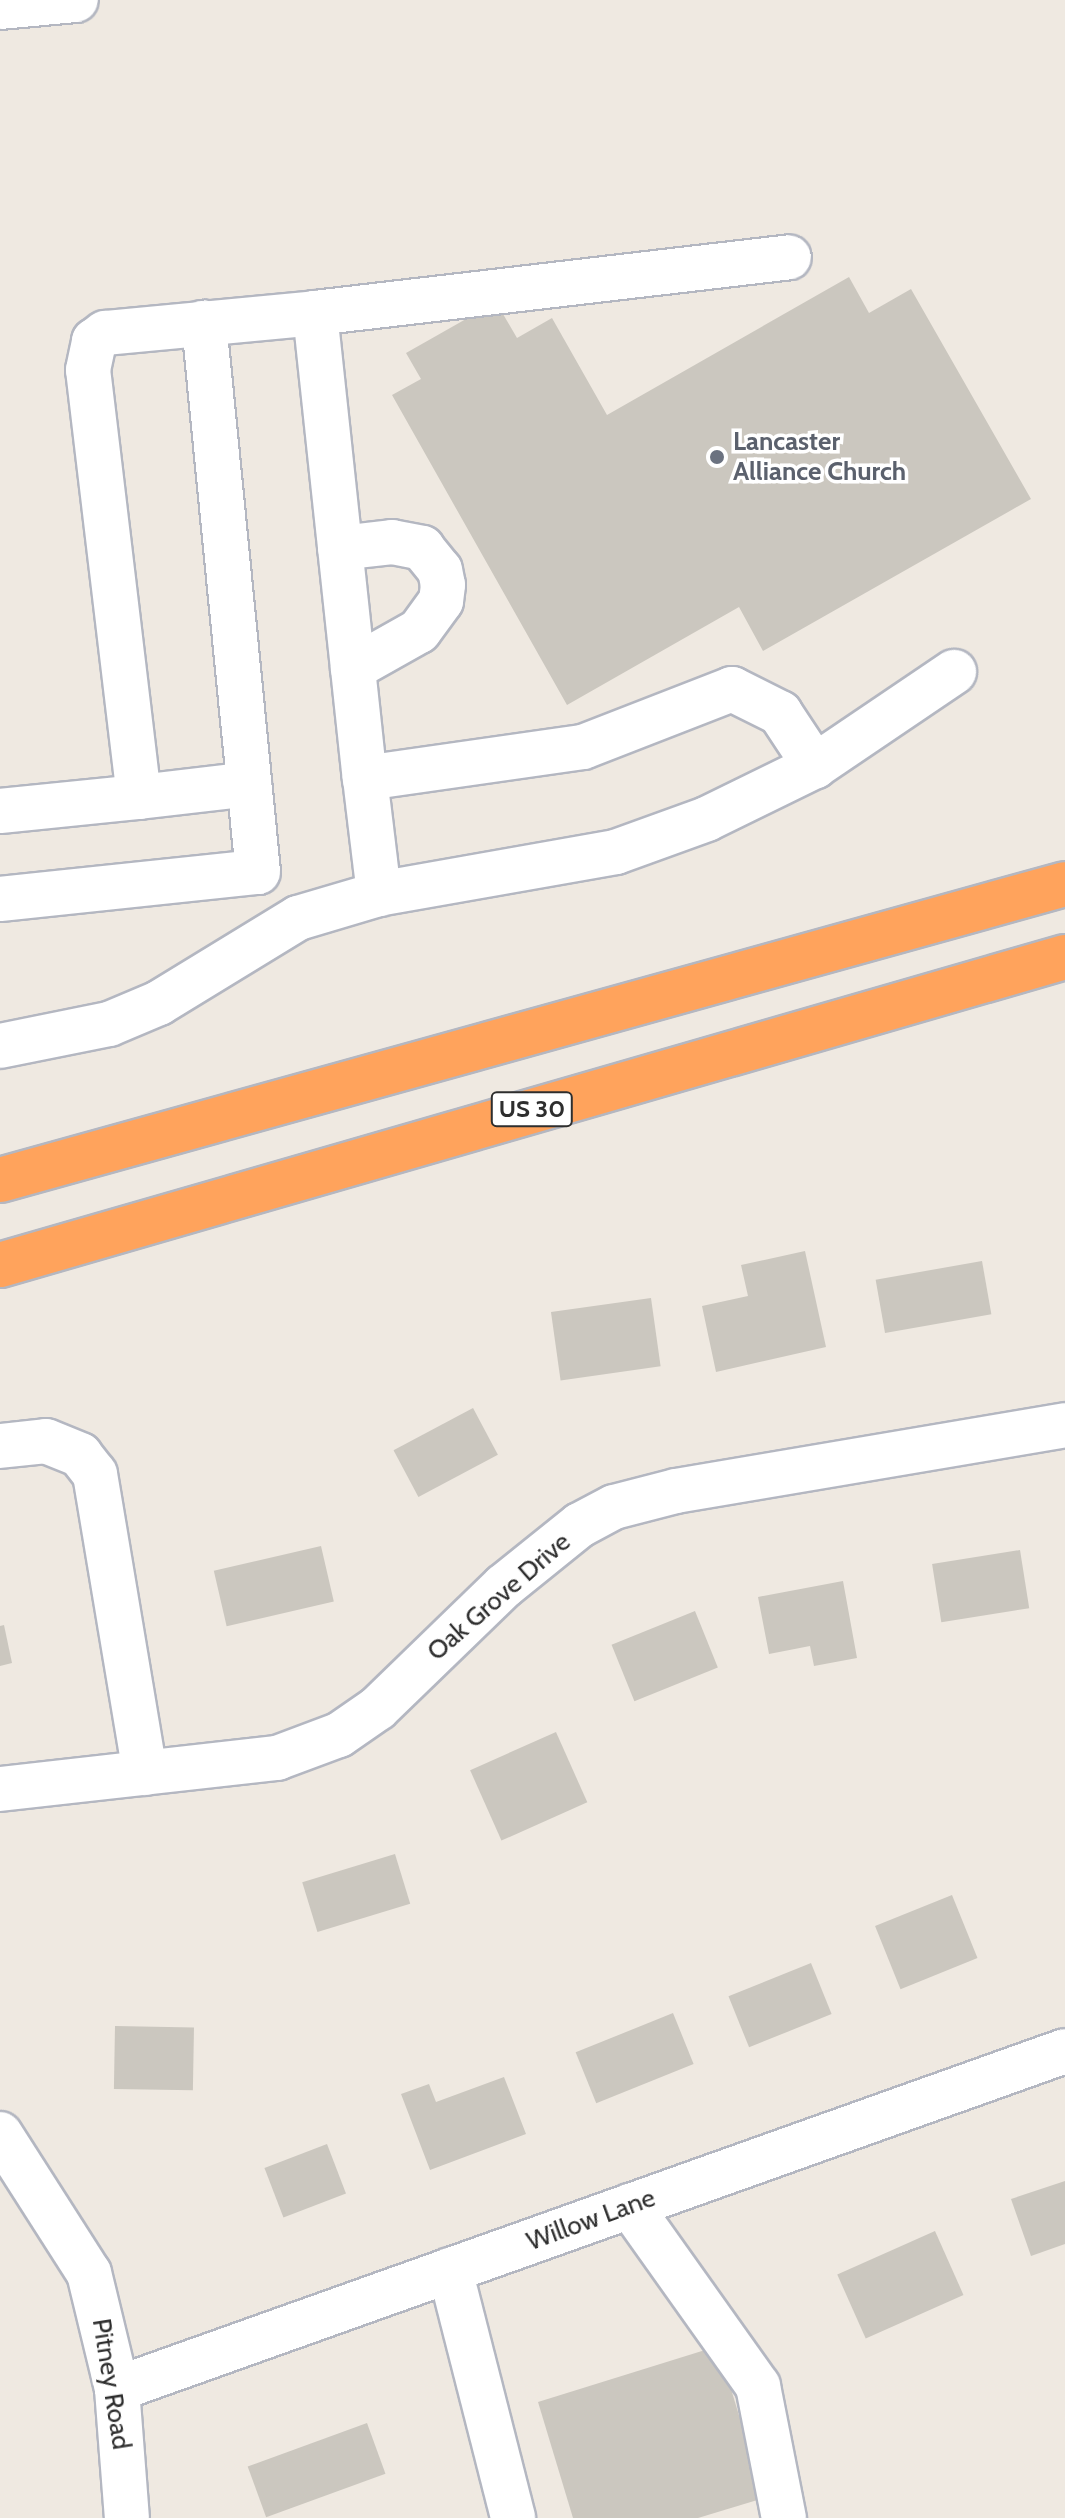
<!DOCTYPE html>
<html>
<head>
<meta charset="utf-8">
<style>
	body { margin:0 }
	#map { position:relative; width:1065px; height:2518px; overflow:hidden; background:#efe9e1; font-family:Cabin,sans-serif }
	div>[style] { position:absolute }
	.building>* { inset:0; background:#cbc7bf; transform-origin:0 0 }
	.roads { filter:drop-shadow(2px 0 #b4b7c1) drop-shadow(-2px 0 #b4b7c1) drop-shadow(0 2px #b4b7c1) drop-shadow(0 -2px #b4b7c1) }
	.minor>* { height:44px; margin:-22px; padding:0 22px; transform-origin:22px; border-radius:22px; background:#fff }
	.highway>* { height:44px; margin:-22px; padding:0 22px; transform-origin:22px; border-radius:22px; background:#ffa35c }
	.dots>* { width:22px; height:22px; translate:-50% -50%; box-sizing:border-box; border:4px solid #fff; border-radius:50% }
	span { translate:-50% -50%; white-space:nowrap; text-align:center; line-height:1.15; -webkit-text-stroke:7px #fff; paint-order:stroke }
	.shield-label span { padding:2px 6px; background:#fff; border:2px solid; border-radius:6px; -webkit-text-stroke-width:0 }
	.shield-label { font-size:24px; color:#2e2e2e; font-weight:700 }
	.worship-label { font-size:26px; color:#5b616d; font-weight:700 }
	.left { translate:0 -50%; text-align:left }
	.street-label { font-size:26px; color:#2e2e2e }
</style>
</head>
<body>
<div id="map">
	<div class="building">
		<div style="clip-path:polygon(849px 277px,869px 313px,911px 289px,1031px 499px,763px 651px,739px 607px,567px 705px,392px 395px,421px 379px,406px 353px,496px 302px,517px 338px,552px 318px,607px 415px)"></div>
		<div style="clip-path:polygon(805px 1251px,826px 1347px,716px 1372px,702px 1306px,748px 1296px,741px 1265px)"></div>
		<div style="left:982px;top:1261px;width:54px;height:108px;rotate:80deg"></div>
		<div style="left:651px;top:1298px;width:69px;height:101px;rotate:82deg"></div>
		<div style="left:473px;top:1408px;width:53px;height:90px;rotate:62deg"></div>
		<div style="left:321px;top:1546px;width:57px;height:110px;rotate:77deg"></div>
		<div style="left:1020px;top:1550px;width:59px;height:89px;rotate:81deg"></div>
		<div style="clip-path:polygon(843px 1581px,857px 1658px,814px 1666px,810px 1646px,769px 1654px,758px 1597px)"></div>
		<div style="left:695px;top:1611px;width:61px;height:90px;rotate:68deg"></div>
		<div style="clip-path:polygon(4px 1625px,12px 1663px,0 1666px,0 1626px)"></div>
		<div style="left:556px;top:1732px;width:77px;height:94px;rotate:66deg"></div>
		<div style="left:395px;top:1854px;width:52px;height:97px;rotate:73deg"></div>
		<div style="left:952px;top:1895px;width:68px;height:83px;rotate:68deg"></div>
		<div style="left:811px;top:1963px;width:55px;height:89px;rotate:68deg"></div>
		<div style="left:673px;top:2013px;width:55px;height:105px;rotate:68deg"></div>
		<div style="left:115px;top:2026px;width:79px;height:63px;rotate:1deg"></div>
		<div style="clip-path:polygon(504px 2077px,526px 2134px,430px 2170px,401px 2094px,429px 2084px,436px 2102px)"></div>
		<div style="left:327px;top:2144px;width:53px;height:67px;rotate:69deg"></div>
		<div style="clip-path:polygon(1065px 2181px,1065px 2244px,1031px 2256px,1011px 2199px)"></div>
		<div style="left:935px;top:2231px;width:70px;height:107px;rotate:66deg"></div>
		<div style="clip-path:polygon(718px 2346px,764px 2498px,698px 2518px,573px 2518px,538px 2402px)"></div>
		<div style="left:367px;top:2423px;width:54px;height:127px;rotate:70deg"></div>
	</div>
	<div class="roads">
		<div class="minor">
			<div style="left:0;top:7px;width:76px;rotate:-5.3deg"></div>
			<div style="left:315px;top:313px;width:477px;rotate:-6.7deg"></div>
			<div style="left:340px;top:548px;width:52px;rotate:-6.6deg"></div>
			<div style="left:392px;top:542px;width:31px;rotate:11deg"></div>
			<div style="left:422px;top:548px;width:28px;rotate:51deg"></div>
			<div style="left:440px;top:570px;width:15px;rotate:79deg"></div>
			<div style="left:443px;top:585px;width:16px;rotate:97deg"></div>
			<div style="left:441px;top:601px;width:37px;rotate:126deg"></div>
			<div style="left:419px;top:631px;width:76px;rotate:150.7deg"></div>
			<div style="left:815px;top:766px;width:168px;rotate:-34.1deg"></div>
			<div style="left:365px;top:778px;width:117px;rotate:83.1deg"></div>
			<div style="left:139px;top:797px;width:111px;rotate:-6.7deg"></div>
			<div style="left:0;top:811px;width:140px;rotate:-5.8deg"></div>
			<div style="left:139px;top:797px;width:430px;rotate:-96.8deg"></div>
			<div style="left:88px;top:370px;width:30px;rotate:-78deg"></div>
			<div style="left:94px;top:341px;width:14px;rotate:-36deg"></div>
			<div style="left:105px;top:333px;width:211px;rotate:-5.4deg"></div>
			<div style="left:315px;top:313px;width:468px;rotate:83.9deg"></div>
			<div style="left:365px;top:778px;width:220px;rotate:-8.1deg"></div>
			<div style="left:583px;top:747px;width:160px;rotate:-21.3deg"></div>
			<div style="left:732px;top:689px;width:54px;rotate:26.6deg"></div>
			<div style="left:780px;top:713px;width:64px;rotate:56.6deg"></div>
			<div style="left:815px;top:766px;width:120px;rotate:153.9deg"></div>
			<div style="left:707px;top:819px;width:97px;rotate:160.1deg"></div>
			<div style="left:616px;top:852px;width:241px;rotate:170deg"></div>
			<div style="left:379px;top:894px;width:84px;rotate:163.5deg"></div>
			<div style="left:298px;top:918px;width:163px;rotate:148.6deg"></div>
			<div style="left:159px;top:1003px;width:54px;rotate:157.2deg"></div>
			<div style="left:109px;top:1024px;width:111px;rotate:168.6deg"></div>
			<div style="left:0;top:899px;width:259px;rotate:-6deg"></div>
			<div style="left:258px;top:872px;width:552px;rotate:-95.62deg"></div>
			<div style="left:0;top:1446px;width:46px;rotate:-6.2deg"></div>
			<div style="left:46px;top:1441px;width:37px;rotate:22deg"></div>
			<div style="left:80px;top:1455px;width:24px;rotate:52deg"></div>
			<div style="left:95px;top:1474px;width:303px;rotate:80.5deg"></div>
			<div style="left:0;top:1789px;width:279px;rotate:-6.4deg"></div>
			<div style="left:277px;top:1758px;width:66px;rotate:-20.4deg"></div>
			<div style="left:339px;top:1735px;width:47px;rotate:-34.7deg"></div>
			<div style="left:378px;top:1708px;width:175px;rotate:-44.1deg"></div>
			<div style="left:504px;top:1586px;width:97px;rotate:-38.8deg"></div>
			<div style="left:580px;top:1525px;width:38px;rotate:-28deg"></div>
			<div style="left:614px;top:1507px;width:64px;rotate:-14.5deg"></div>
			<div style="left:676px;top:1491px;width:395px;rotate:-9.6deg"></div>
			<div style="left:0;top:2134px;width:165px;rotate:57.4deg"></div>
			<div style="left:89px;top:2273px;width:119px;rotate:76.4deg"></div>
			<div style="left:117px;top:2389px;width:129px;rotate:85.6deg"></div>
			<div style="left:630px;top:2206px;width:221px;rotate:54.6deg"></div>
			<div style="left:758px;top:2386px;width:135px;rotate:78.9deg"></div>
			<div style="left:450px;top:2270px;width:256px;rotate:75.7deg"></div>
			<div style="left:117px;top:2389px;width:1006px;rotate:-19.62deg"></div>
		</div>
		<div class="highway">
			<div style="left:0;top:1180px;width:1105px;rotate:-15.53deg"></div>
			<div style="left:0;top:1265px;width:1109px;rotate:-16.13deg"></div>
		</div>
	</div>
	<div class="dots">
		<div style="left:717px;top:457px;background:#6b7280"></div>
	</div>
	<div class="shield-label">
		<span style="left:532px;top:1109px">US 30</span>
	</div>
	<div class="worship-label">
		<span class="left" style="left:733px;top:457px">Lancaster<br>Alliance Church</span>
	</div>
	<div class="street-label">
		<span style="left:499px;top:1597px;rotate:-41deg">Oak Grove Drive</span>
		<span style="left:591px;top:2220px;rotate:-20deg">Willow Lane</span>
		<span style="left:111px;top:2384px;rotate:81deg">Pitney Road</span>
	</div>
</div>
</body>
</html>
